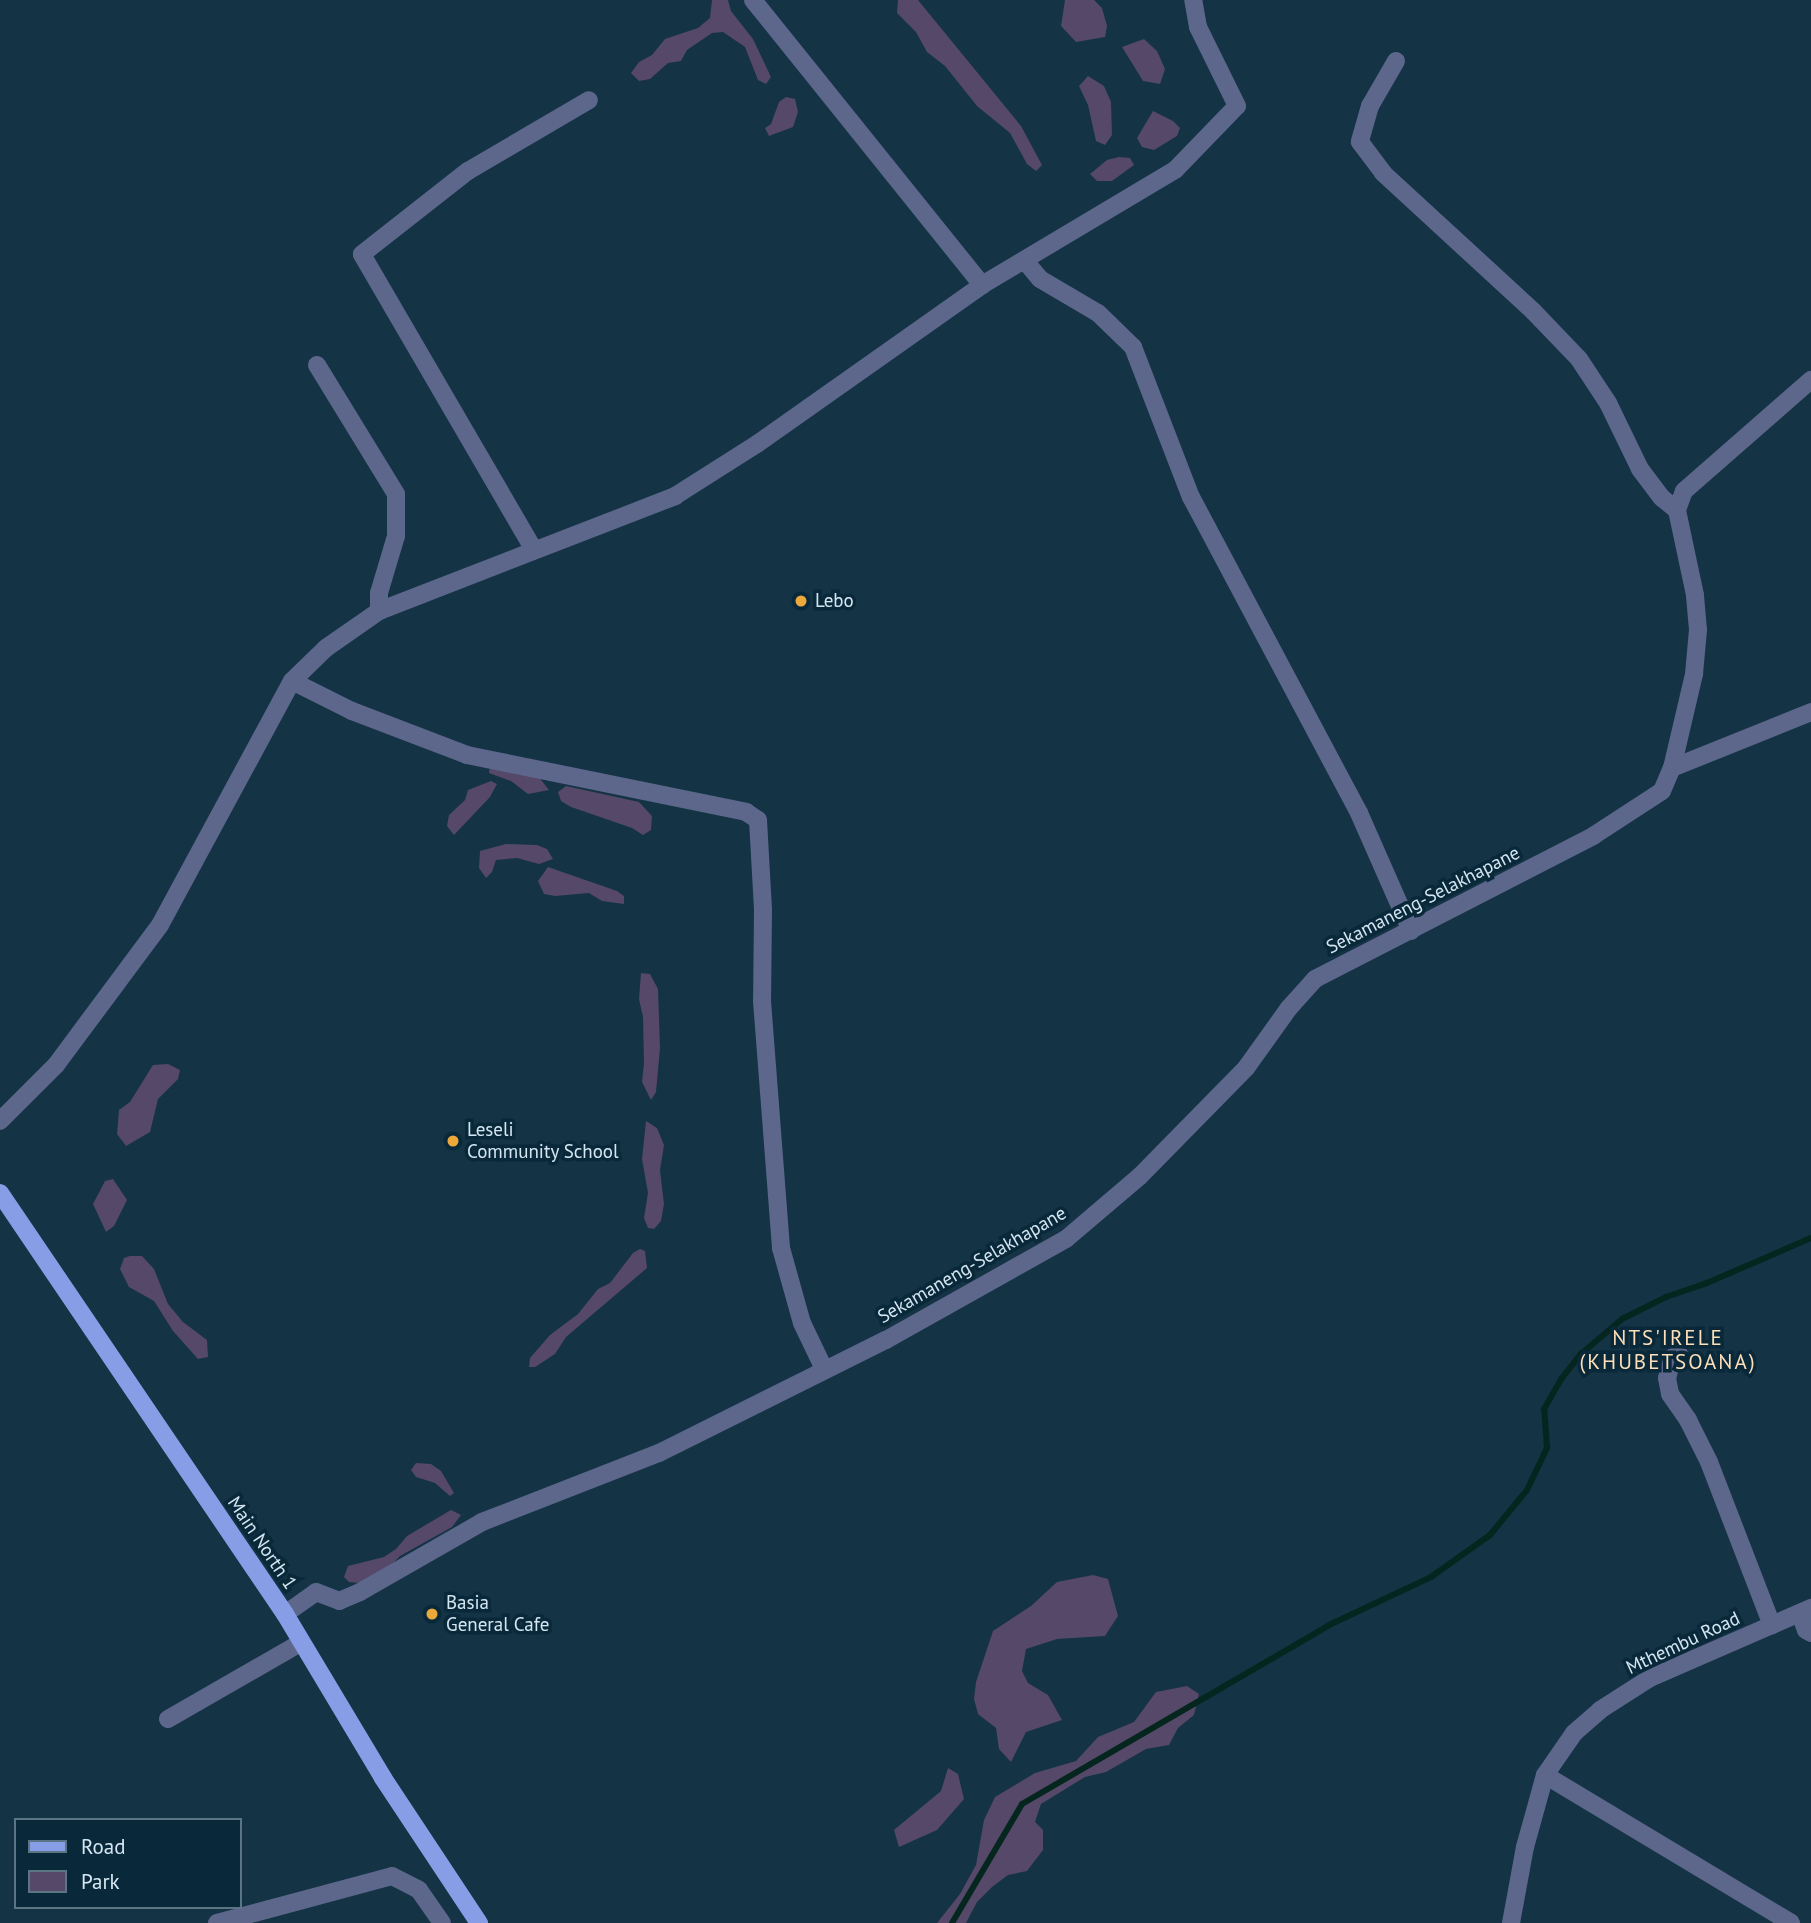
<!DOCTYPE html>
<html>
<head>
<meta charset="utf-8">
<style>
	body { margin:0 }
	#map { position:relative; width:1811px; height:1923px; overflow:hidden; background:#143345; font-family:"PT Sans",sans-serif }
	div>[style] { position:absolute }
	.green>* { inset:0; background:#554868 }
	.stream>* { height:6px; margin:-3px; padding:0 3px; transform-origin:3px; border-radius:3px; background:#05261e }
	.minor>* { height:18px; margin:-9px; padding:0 9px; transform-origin:9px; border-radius:9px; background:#5c678b }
	.tertiary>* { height:18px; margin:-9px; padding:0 9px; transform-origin:9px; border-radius:9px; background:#5c678b }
	.primary>* { height:18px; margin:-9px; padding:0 9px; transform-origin:9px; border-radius:9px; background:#879ee7 }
	.dots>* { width:19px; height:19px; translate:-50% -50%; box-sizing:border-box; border:4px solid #09293a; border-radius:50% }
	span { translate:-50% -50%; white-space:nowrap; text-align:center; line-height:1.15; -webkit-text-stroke:7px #09293a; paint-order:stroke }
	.poi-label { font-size:19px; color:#d5e6f2 }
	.left { translate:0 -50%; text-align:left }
	.street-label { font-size:19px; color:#d5e6f2 }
	.neighbourhood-label { font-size:21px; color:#fcdeb8; letter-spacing:2px }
	.legend { position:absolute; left:14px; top:1818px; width:228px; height:91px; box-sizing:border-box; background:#09293a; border:2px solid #5b7584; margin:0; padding:9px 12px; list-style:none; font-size:21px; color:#d5e6f2 }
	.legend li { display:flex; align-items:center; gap:14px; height:35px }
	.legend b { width:35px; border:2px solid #5b7584 }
</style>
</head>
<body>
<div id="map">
	<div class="green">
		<div style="clip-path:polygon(712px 0,728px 0,731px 11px,753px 39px,771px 77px,766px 84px,758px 80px,745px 47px,723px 32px,712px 33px,687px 50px,681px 61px,668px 63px,650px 79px,639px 81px,631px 73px,639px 62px,652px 55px,665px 39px,698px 28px,710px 18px)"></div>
		<div style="clip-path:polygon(898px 0,918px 0,1021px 126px,1042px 165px,1036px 171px,1027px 164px,1010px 133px,977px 106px,945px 66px,927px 52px,916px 32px,897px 13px)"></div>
		<div style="clip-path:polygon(1065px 0,1094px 0,1102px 8px,1107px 26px,1105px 37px,1076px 42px,1061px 26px)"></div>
		<div style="clip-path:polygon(1144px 39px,1157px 51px,1165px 69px,1160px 84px,1143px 81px,1122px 47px)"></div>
		<div style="clip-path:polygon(1088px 76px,1104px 86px,1111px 102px,1112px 135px,1105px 145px,1096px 141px,1088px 105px,1079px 86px)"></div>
		<div style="clip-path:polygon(786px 97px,795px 99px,798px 112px,793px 127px,769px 136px,765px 128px,771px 124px,779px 102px)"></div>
		<div style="clip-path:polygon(1153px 111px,1173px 121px,1180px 128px,1177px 136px,1154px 150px,1142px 147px,1137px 138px)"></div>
		<div style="clip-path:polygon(1119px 157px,1130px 158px,1134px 165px,1112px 181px,1097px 181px,1090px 174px,1107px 160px)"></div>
		<div style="clip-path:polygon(490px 765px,538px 776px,549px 790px,528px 794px,511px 781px,489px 773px)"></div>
		<div style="clip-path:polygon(491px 781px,497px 784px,490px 797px,454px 835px,447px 826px,449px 815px,465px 800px,468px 790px)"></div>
		<div style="clip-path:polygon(566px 786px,639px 802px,652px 816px,651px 830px,643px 835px,632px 828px,571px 807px,561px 801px,558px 792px)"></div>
		<div style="clip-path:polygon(506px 844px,537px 845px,547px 849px,553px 859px,539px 864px,517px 858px,496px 860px,492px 872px,486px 878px,479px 868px,480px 851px)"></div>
		<div style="clip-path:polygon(548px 867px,617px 891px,624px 896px,624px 904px,602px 901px,589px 893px,555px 896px,544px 894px,538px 881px)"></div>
		<div style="clip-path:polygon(641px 973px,650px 974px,658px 989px,660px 1048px,656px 1092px,651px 1100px,642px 1082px,644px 1063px,643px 1017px,639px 999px)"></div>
		<div style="clip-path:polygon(168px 1064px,180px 1070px,178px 1079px,158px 1099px,150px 1132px,126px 1146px,117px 1134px,119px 1110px,130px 1102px,153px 1065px)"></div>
		<div style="clip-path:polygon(646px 1121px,657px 1128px,664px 1145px,660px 1170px,664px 1204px,661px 1221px,654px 1229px,648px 1228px,644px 1218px,648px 1193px,642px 1159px)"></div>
		<div style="clip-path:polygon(113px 1179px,127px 1200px,114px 1226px,106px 1232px,93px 1204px,105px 1181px)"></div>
		<div style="clip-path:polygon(640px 1249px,645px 1251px,647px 1268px,566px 1337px,555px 1354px,535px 1367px,529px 1367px,530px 1358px,550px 1335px,578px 1314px,598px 1289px,610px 1283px,633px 1253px)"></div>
		<div style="clip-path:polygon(130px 1256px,142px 1256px,154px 1269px,168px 1304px,183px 1322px,207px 1340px,208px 1357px,198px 1359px,173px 1331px,154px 1301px,129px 1287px,120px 1269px,124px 1258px)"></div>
		<div style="clip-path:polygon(416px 1463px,431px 1464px,441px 1471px,454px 1493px,450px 1496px,435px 1483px,416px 1477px,411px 1470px)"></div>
		<div style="clip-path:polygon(451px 1510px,461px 1515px,452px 1527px,400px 1556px,390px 1566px,359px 1583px,349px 1582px,344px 1577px,348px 1566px,384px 1557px,396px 1549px,407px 1536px)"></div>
		<div style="clip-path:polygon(1093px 1575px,1108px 1579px,1118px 1616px,1105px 1636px,1057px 1639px,1026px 1649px,1022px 1671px,1028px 1683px,1048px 1695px,1062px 1720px,1026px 1732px,1011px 1762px,999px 1749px,996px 1728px,978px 1714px,974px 1699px,976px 1682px,993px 1631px,1031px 1606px,1057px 1582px)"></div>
		<div style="clip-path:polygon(1187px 1686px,1199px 1694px,1194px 1715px,1178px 1728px,1169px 1745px,1146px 1749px,1106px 1772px,1085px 1777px,1041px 1804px,1035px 1822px,1043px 1830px,1043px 1850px,1027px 1871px,1008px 1875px,992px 1887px,977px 1902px,966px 1923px,937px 1923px,960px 1894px,976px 1865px,984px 1820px,995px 1797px,1035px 1773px,1076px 1761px,1098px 1737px,1134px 1722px,1156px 1692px)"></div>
		<div style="clip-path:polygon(948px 1768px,958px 1774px,964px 1799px,937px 1830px,899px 1847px,894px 1830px,941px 1791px)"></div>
	</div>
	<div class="stream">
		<div style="left:952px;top:1923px;width:138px;rotate:-59.5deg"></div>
		<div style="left:1022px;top:1804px;width:355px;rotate:-30.2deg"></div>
		<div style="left:1329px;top:1625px;width:113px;rotate:-25.2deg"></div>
		<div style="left:1431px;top:1577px;width:72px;rotate:-35.4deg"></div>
		<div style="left:1490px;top:1535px;width:58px;rotate:-50.6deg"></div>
		<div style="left:1527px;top:1490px;width:47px;rotate:-64.5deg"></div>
		<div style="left:1547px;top:1448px;width:39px;rotate:-94deg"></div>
		<div style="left:1544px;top:1409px;width:36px;rotate:-60deg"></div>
		<div style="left:1562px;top:1378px;width:31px;rotate:-52deg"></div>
		<div style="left:1581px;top:1354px;width:54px;rotate:-40.5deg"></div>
		<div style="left:1622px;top:1319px;width:49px;rotate:-26.6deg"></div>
		<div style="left:1666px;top:1297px;width:43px;rotate:-18.9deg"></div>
		<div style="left:1707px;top:1283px;width:113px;rotate:-23.4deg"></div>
	</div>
	<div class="minor">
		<div style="left:753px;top:0;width:366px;rotate:51.2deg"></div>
		<div style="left:1396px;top:61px;width:52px;rotate:120deg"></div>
		<div style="left:1370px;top:106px;width:37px;rotate:106deg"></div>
		<div style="left:1360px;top:142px;width:39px;rotate:53deg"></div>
		<div style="left:1383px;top:173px;width:204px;rotate:42.6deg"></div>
		<div style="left:1533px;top:311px;width:66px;rotate:46.2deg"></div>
		<div style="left:1579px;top:359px;width:53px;rotate:56.6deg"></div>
		<div style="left:1608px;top:403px;width:73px;rotate:64.1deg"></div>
		<div style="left:1640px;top:469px;width:36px;rotate:53deg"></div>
		<div style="left:1662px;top:498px;width:19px;rotate:39deg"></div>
		<div style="left:1025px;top:261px;width:23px;rotate:50deg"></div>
		<div style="left:1040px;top:279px;width:67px;rotate:30.4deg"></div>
		<div style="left:1098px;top:313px;width:49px;rotate:44.2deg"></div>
		<div style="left:1133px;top:347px;width:161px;rotate:68.9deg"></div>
		<div style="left:1191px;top:497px;width:358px;rotate:62deg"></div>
		<div style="left:1359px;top:813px;width:129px;rotate:66.2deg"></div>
		<div style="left:317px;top:365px;width:151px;rotate:58.5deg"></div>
		<div style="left:396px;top:494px;width:42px;rotate:90deg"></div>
		<div style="left:396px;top:536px;width:59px;rotate:106.6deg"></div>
		<div style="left:379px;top:593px;width:18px;rotate:90deg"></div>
		<div style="left:534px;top:550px;width:342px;rotate:-120.2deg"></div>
		<div style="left:362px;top:254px;width:135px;rotate:-38.1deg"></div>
		<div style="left:468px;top:171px;width:140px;rotate:-30.4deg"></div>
		<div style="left:292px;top:681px;width:67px;rotate:26.6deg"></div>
		<div style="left:352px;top:711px;width:123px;rotate:20.9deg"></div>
		<div style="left:467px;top:755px;width:285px;rotate:11.5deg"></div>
		<div style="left:746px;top:812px;width:14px;rotate:34deg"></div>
		<div style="left:758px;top:820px;width:90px;rotate:86.8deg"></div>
		<div style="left:763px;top:910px;width:91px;rotate:90.6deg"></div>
		<div style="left:762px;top:1001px;width:248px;rotate:85.6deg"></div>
		<div style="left:781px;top:1248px;width:78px;rotate:74.4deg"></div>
		<div style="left:802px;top:1323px;width:51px;rotate:64.4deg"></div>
		<div style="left:1672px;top:768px;width:150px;rotate:-21.9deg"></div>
		<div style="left:0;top:1121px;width:79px;rotate:-45deg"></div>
		<div style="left:56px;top:1065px;width:174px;rotate:-53.4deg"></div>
		<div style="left:160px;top:925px;width:277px;rotate:-61.6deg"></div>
		<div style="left:292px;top:681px;width:47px;rotate:-44.1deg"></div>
		<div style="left:326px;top:648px;width:65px;rotate:-34.9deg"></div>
		<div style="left:379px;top:611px;width:318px;rotate:-21.2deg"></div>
		<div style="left:675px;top:496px;width:97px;rotate:-32.4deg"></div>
		<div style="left:757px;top:444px;width:276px;rotate:-35.2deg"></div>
		<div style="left:982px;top:285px;width:225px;rotate:-30.8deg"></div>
		<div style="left:1175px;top:170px;width:89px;rotate:-45.9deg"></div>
		<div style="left:1237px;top:106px;width:88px;rotate:-116.3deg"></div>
		<div style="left:1198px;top:27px;width:27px;rotate:-100deg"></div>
		<div style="left:1679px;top:1354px;width:7px;rotate:153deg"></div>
		<div style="left:1673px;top:1357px;width:22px;rotate:106deg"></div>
		<div style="left:1667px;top:1378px;width:16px;rotate:79deg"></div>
		<div style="left:1670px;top:1394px;width:32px;rotate:55deg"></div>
		<div style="left:1688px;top:1420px;width:47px;rotate:63.4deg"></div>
		<div style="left:1709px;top:1462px;width:175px;rotate:68.9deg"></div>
		<div style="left:1800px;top:1613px;width:18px;rotate:71deg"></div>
		<div style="left:1806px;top:1630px;width:6px;rotate:31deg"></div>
		<div style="left:168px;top:1719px;width:152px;rotate:-29.9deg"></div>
		<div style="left:1545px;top:1775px;width:287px;rotate:31deg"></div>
		<div style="left:217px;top:1923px;width:181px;rotate:-15deg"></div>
		<div style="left:392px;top:1876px;width:30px;rotate:27deg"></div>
		<div style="left:419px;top:1890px;width:40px;rotate:55.1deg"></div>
		<div style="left:1511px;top:1923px;width:77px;rotate:-79.6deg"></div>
		<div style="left:1525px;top:1847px;width:75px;rotate:-74.5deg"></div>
		<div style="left:1545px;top:1775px;width:51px;rotate:-55.4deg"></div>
		<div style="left:1574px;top:1733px;width:35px;rotate:-41deg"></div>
		<div style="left:1600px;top:1710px;width:59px;rotate:-32.6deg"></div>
		<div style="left:1650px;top:1678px;width:176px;rotate:-23.5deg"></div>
	</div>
	<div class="tertiary">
		<div style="left:285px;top:1614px;width:38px;rotate:-35deg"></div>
		<div style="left:316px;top:1592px;width:25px;rotate:21deg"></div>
		<div style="left:339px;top:1601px;width:23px;rotate:-23deg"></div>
		<div style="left:360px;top:1592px;width:141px;rotate:-29.8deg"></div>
		<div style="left:482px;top:1522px;width:190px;rotate:-21.3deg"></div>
		<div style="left:659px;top:1453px;width:254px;rotate:-26.5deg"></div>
		<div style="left:886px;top:1340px;width:206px;rotate:-29.3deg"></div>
		<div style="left:1066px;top:1239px;width:97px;rotate:-40.4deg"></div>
		<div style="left:1140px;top:1176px;width:151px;rotate:-45.5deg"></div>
		<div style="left:1246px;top:1068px;width:74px;rotate:-54.4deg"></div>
		<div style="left:1289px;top:1008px;width:39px;rotate:-48deg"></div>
		<div style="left:1315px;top:979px;width:313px;rotate:-27.2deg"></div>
		<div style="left:1593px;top:836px;width:82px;rotate:-33.1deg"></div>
		<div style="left:1662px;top:791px;width:25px;rotate:-67deg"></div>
		<div style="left:1672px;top:768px;width:97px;rotate:-76.8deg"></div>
		<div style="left:1694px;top:674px;width:44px;rotate:-84.8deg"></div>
		<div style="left:1698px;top:630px;width:35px;rotate:-95deg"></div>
		<div style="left:1695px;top:595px;width:87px;rotate:-102deg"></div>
		<div style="left:1677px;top:510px;width:20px;rotate:-70deg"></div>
		<div style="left:1684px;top:491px;width:169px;rotate:-41.2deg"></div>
	</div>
	<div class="primary">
		<div style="left:0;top:1193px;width:508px;rotate:55.9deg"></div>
		<div style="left:285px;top:1614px;width:191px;rotate:59.1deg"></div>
		<div style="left:383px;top:1778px;width:174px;rotate:56.5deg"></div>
	</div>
	<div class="dots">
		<div style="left:801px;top:601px;background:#eda83c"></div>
		<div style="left:453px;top:1141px;background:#eda83c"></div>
		<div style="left:432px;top:1614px;background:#eda83c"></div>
	</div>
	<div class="poi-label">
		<span class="left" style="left:815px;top:601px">Lebo</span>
		<span class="left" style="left:467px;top:1141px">Leseli<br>Community School</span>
		<span class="left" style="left:446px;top:1614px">Basia<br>General Cafe</span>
	</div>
	<div class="street-label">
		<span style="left:1423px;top:900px;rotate:-27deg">Sekamaneng-Selakhapane</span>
		<span style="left:972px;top:1265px;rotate:-30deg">Sekamaneng-Selakhapane</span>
		<span style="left:262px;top:1543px;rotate:56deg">Main North 1</span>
		<span style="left:1683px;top:1643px;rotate:-25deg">Mthembu Road</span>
	</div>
	<div class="neighbourhood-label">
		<span style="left:1668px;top:1350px">NTS'IRELE<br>(KHUBETSOANA)</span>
	</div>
	<ul class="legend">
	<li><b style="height:9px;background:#879ee7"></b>Road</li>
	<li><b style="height:19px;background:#554868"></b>Park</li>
	</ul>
</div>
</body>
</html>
